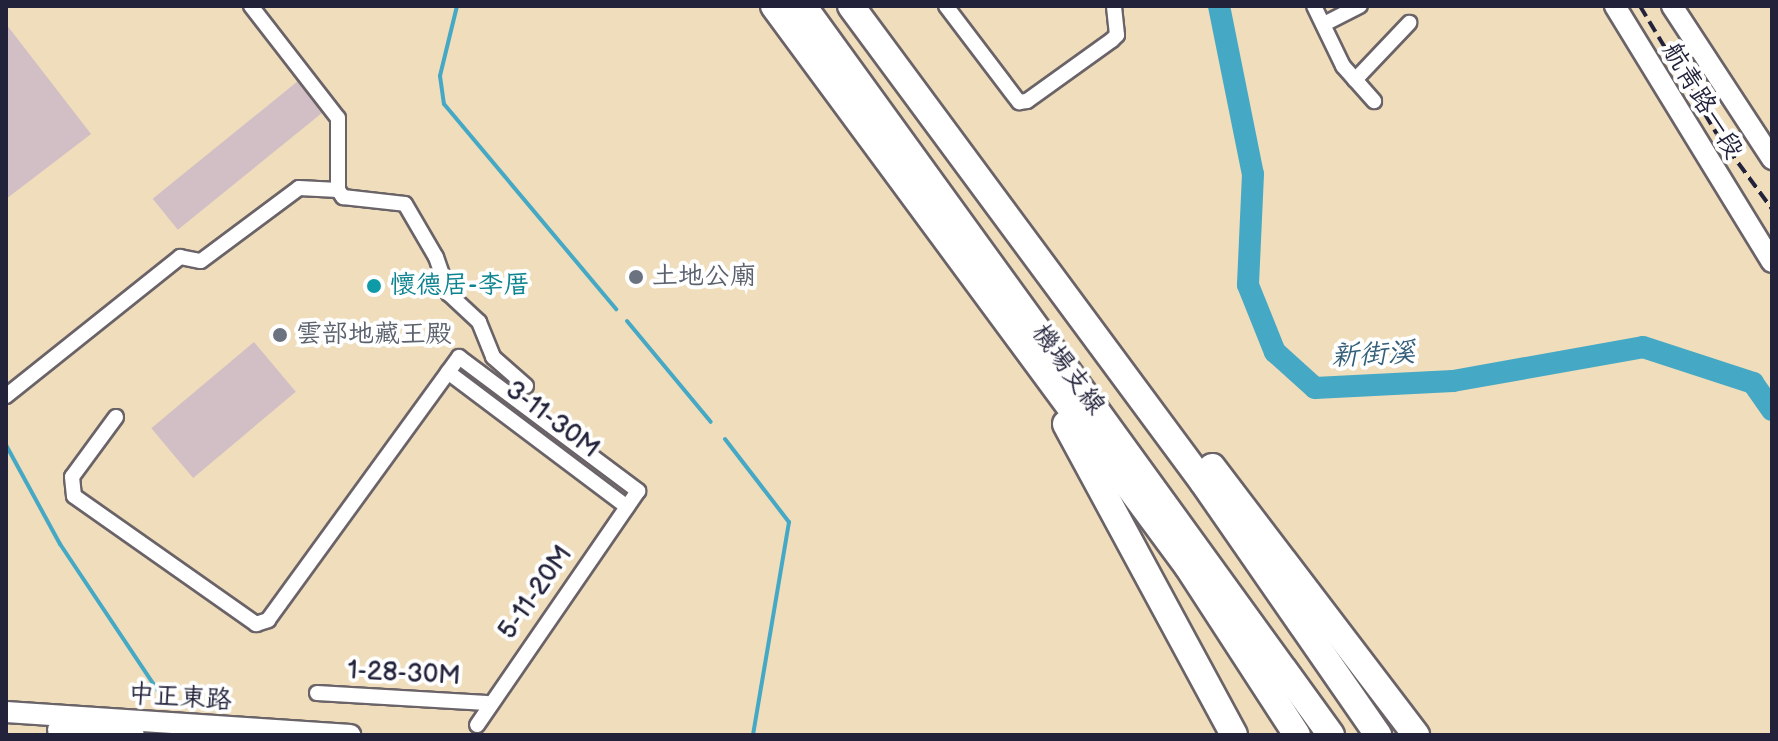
<!DOCTYPE html>
<html>
<head>
<meta charset="utf-8">
<style>
	body { margin:0 }
	#map { position:relative; width:1778px; height:741px; overflow:hidden; background:#efddbc; font-family:"Balsamiq Sans","LXGW WenKai TC",sans-serif }
	div>[style] { position:absolute }
	.industrial>* { inset:0; background:#d2bec5; transform-origin:0 0 }
	.stream>* { height:4px; margin:-2px; padding:0 2px; transform-origin:2px; border-radius:2px; background:#45a8c4 }
	.river>* { height:22px; margin:-11px; padding:0 11px; transform-origin:11px; border-radius:11px; background:#45a8c4 }
	.roads { filter:drop-shadow(2px 0 #6a6368) drop-shadow(-2px 0 #6a6368) drop-shadow(0 2px #6a6368) drop-shadow(0 -2px #6a6368) }
	.street>* { height:14px; margin:-7px; padding:0 7px; transform-origin:7px; border-radius:7px; background:#fff }
	.secondary>* { height:20px; margin:-10px; padding:0 10px; transform-origin:10px; border-radius:10px; background:#fff }
	.highway>* { height:26px; margin:-13px; padding:0 13px; transform-origin:13px; border-radius:13px; background:#fff }
	.rail>* { height:4px; margin-top:-2px; transform-origin:0; background:repeating-linear-gradient(90deg,#22223b 0 12px,transparent 0 18px) }
	.dots>* { width:22px; height:22px; translate:-50% -50%; box-sizing:border-box; border:4px solid #fff; border-radius:50% }
	span { translate:-50% -50%; white-space:nowrap; text-align:center; line-height:1.15; -webkit-text-stroke:8px #fff; paint-order:stroke }
	.street-label { font-size:26px; color:#22223b }
	.worship-label { font-size:26px; color:#5b616d }
	.left { translate:0 -50%; text-align:left }
	.culture-label { font-size:26px; color:#0d838f }
	.water-label { font-size:28px; color:#325e79; font-style:italic }
	.frame { position:absolute; inset:0; border:8px solid #22223b; pointer-events:none }
</style>
</head>
<body>
<div id="map">
	<div class="industrial">
		<div style="clip-path:polygon(6px 24px,91px 134px,6px 199px)"></div>
		<div style="left:298px;top:81px;width:40px;height:187px;rotate:51deg"></div>
		<div style="left:254px;top:342px;width:65px;height:134px;rotate:50deg"></div>
	</div>
	<div class="stream">
		<div style="left:457px;top:6px;width:72px;rotate:103.7deg"></div>
		<div style="left:440px;top:76px;width:28px;rotate:82deg"></div>
		<div style="left:444px;top:104px;width:268px;rotate:50deg"></div>
		<div style="left:627px;top:321px;width:131px;rotate:50.3deg"></div>
		<div style="left:725px;top:439px;width:105px;rotate:52.4deg"></div>
		<div style="left:789px;top:522px;width:216px;rotate:99.6deg"></div>
		<div style="left:6px;top:445px;width:113px;rotate:61.4deg"></div>
		<div style="left:60px;top:544px;width:195px;rotate:56.3deg"></div>
	</div>
	<div class="river">
		<div style="left:1219px;top:6px;width:171px;rotate:78.6deg"></div>
		<div style="left:1253px;top:174px;width:111px;rotate:92.6deg"></div>
		<div style="left:1248px;top:285px;width:72px;rotate:68.1deg"></div>
		<div style="left:1275px;top:352px;width:54px;rotate:42deg"></div>
		<div style="left:1315px;top:388px;width:138px;rotate:-2.9deg"></div>
		<div style="left:1453px;top:381px;width:193px;rotate:-10.1deg"></div>
		<div style="left:1643px;top:347px;width:116px;rotate:18.1deg"></div>
		<div style="left:1753px;top:383px;width:33px;rotate:55deg"></div>
	</div>
	<div class="roads">
		<div class="street">
			<div style="left:251px;top:6px;width:142px;rotate:52.2deg"></div>
			<div style="left:338px;top:118px;width:72px;rotate:90deg"></div>
			<div style="left:338px;top:190px;width:9px;rotate:54deg"></div>
			<div style="left:343px;top:197px;width:62px;rotate:6.4deg"></div>
			<div style="left:405px;top:204px;width:61px;rotate:59.7deg"></div>
			<div style="left:436px;top:257px;width:39px;rotate:71deg"></div>
			<div style="left:449px;top:294px;width:41px;rotate:43deg"></div>
			<div style="left:479px;top:322px;width:38px;rotate:68deg"></div>
			<div style="left:493px;top:357px;width:44px;rotate:41.3deg"></div>
			<div style="left:946px;top:6px;width:121px;rotate:52.8deg"></div>
			<div style="left:1019px;top:102px;width:8px;rotate:-7deg"></div>
			<div style="left:1027px;top:101px;width:105px;rotate:-35.7deg"></div>
			<div style="left:1112px;top:40px;width:7px;rotate:-45deg"></div>
			<div style="left:1117px;top:35px;width:29px;rotate:-96deg"></div>
			<div style="left:1314px;top:6px;width:67px;rotate:64.2deg"></div>
			<div style="left:1343px;top:66px;width:47px;rotate:48.5deg"></div>
			<div style="left:1326px;top:23px;width:38px;rotate:-27deg"></div>
			<div style="left:1355px;top:80px;width:79px;rotate:-46.5deg"></div>
			<div style="left:448px;top:372px;width:224px;rotate:37deg"></div>
			<div style="left:6px;top:396px;width:223px;rotate:-38.6deg"></div>
			<div style="left:180px;top:257px;width:21px;rotate:11deg"></div>
			<div style="left:201px;top:261px;width:122px;rotate:-36.7deg"></div>
			<div style="left:299px;top:188px;width:39px;rotate:3deg"></div>
			<div style="left:116px;top:417px;width:74px;rotate:126.3deg"></div>
			<div style="left:72px;top:477px;width:19px;rotate:84deg"></div>
			<div style="left:74px;top:496px;width:223px;rotate:35.1deg"></div>
			<div style="left:256px;top:624px;width:13px;rotate:-18deg"></div>
			<div style="left:268px;top:620px;width:325px;rotate:-54deg"></div>
			<div style="left:459px;top:357px;width:224px;rotate:36.8deg"></div>
			<div style="left:638px;top:491px;width:284px;rotate:124.5deg"></div>
			<div style="left:317px;top:693px;width:170px;rotate:3.4deg"></div>
		</div>
		<div class="secondary">
			<div style="left:1615px;top:6px;width:300px;rotate:58.5deg"></div>
			<div style="left:1672px;top:6px;width:183px;rotate:56.8deg"></div>
			<div style="left:6px;top:712px;width:345px;rotate:3.8deg"></div>
			<div style="left:58px;top:730px;width:76px;rotate:3.8deg"></div>
		</div>
		<div class="highway">
			<div style="left:774px;top:6px;width:697px;rotate:53.57deg"></div>
			<div style="left:1188px;top:567px;width:200px;rotate:57deg"></div>
			<div style="left:803px;top:6px;width:900px;rotate:54.08deg"></div>
			<div style="left:851px;top:6px;width:592px;rotate:53.52deg"></div>
			<div style="left:1203px;top:482px;width:308px;rotate:55.3deg"></div>
			<div style="left:1066px;top:424px;width:353px;rotate:61.6deg"></div>
			<div style="left:1212px;top:467px;width:337px;rotate:52.7deg"></div>
		</div>
	</div>
	<div class="rail">
		<div style="left:1640px;top:6px;width:149px;rotate:59deg"></div>
		<div style="left:1717px;top:134px;width:93px;rotate:53.7deg"></div>
	</div>
	<div class="dots">
		<div style="left:636px;top:277px;background:#6b7280"></div>
		<div style="left:374px;top:286px;background:#0f9aa8"></div>
		<div style="left:280px;top:335px;background:#6b7280"></div>
	</div>
	<div class="street-label">
		<span style="left:1702px;top:101px;rotate:59deg">航青路一段</span>
		<span style="left:1068px;top:370px;rotate:54deg">機場支線</span>
		<span style="left:552px;top:420px;rotate:37deg">3-11-30M</span>
		<span style="left:536px;top:593px;rotate:-55deg">5-11-20M</span>
		<span style="left:404px;top:674px;rotate:3deg">1-28-30M</span>
		<span style="left:180px;top:698px;rotate:4deg">中正東路</span>
	</div>
	<div class="worship-label">
		<span class="left" style="left:652px;top:277px">土地公廟</span>
		<span class="left" style="left:296px;top:335px">雲部地藏王殿</span>
	</div>
	<div class="culture-label">
		<span class="left" style="left:390px;top:286px">懷德居-李厝</span>
	</div>
	<div class="water-label">
		<span style="left:1373px;top:355px;rotate:-3deg">新街溪</span>
	</div>
	<div class="frame"></div>
</div>
</body>
</html>
